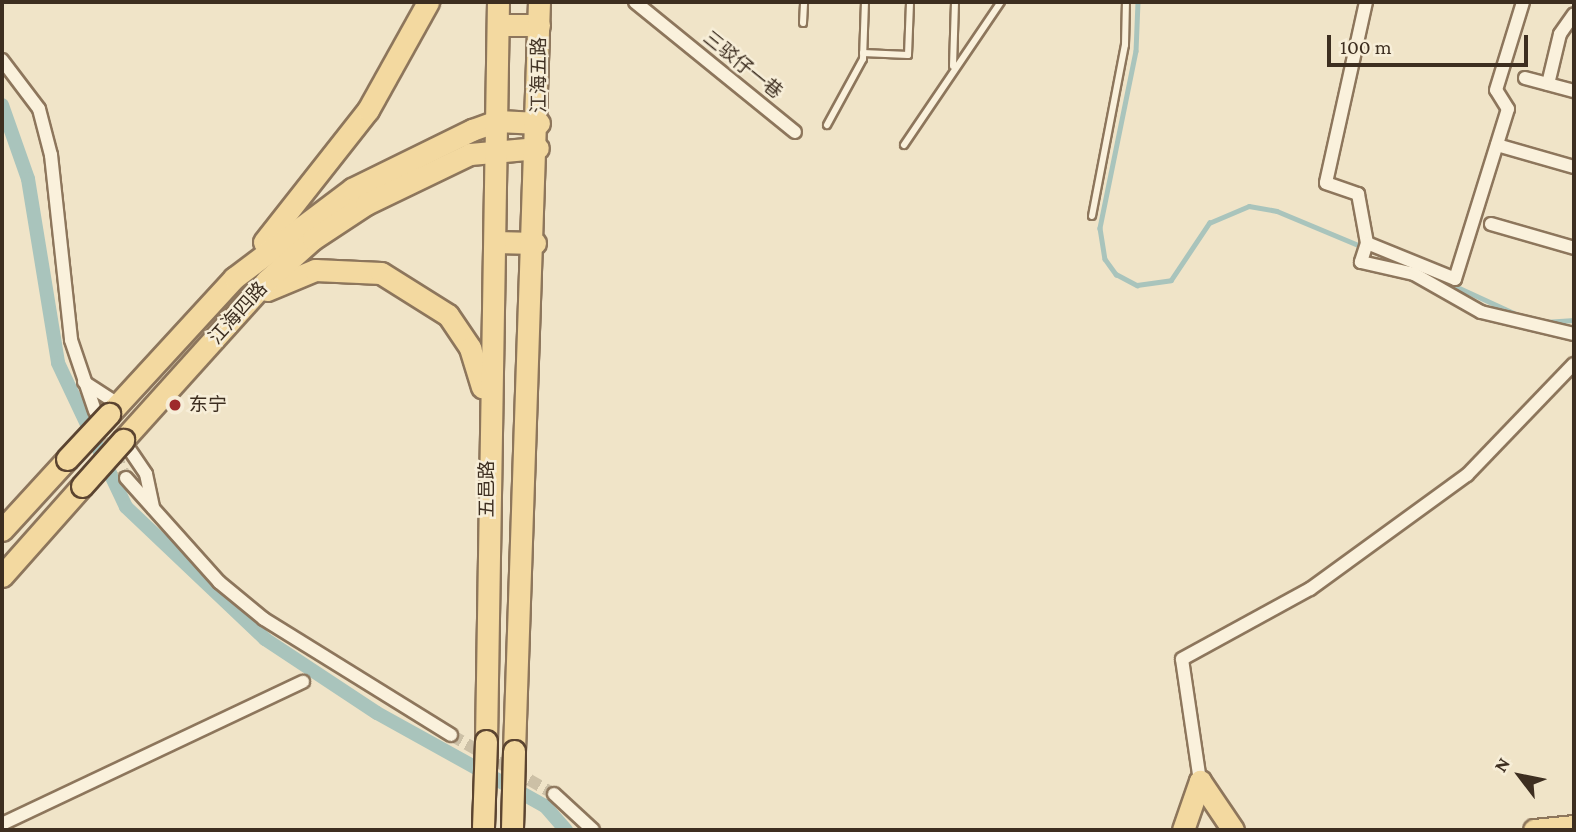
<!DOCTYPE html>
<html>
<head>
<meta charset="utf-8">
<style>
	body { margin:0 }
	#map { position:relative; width:1576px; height:832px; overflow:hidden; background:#f0e4c8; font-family:"Crimson Pro","Noto Sans SC",serif }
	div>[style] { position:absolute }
	.stream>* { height:4.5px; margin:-2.25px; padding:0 2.25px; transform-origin:2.25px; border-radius:2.25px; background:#a9c4bc }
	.canal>* { height:14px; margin:-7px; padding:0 7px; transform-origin:7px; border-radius:7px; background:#a9c4bc }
	.minor-tunnel>* { height:12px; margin-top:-6px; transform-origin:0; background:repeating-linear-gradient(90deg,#ccc0a6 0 12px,transparent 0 18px) }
	.roads { filter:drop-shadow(2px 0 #8d765c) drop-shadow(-2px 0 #8d765c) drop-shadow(0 2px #8d765c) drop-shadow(0 -2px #8d765c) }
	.service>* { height:6px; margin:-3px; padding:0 3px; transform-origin:3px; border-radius:3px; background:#faf1dc }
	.minor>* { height:12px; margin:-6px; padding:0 6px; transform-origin:6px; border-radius:6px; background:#faf1dc }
	.primary>* { height:21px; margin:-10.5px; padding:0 10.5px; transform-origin:10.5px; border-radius:10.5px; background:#f3d9a0 }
	.bridges { filter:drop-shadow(2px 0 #5b4430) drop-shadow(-2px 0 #5b4430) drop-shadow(0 2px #5b4430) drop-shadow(0 -2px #5b4430) }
	.primary-bridge>* { height:21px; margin:-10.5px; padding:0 10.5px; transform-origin:10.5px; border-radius:10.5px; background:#f3d9a0 }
	.dots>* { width:19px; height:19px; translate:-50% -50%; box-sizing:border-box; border:4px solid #f7eed8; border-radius:50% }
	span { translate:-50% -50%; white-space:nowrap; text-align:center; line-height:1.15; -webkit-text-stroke:5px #f7eed8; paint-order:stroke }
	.street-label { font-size:19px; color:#3d2e20 }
	.poi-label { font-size:19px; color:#3d2e20 }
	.left { translate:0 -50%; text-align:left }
	.frame { position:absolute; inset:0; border:4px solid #3d2e20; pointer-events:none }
	.north { position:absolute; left:1485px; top:741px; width:70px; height:70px; -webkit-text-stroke:5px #f7eed8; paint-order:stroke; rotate:302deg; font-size:19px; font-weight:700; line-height:28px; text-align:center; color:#3d2e20 }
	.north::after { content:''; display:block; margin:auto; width:24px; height:32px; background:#3d2e20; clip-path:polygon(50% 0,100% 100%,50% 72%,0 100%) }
	.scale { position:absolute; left:1327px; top:35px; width:201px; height:32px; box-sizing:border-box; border:4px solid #3d2e20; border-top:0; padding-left:9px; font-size:21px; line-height:24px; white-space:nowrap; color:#3d2e20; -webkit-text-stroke:5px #f7eed8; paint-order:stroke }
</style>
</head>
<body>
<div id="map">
	<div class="stream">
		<div style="left:1138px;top:2px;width:49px;rotate:92.3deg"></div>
		<div style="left:1136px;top:51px;width:181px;rotate:101.5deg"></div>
		<div style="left:1100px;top:228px;width:31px;rotate:81deg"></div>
		<div style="left:1105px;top:259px;width:19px;rotate:54deg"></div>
		<div style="left:1116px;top:274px;width:24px;rotate:28deg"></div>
		<div style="left:1137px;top:285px;width:34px;rotate:-8deg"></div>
		<div style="left:1171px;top:280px;width:69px;rotate:-56.3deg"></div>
		<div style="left:1209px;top:223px;width:43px;rotate:-23deg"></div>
		<div style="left:1249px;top:206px;width:28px;rotate:10deg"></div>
		<div style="left:1277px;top:211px;width:125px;rotate:22.7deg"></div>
		<div style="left:1442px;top:280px;width:81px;rotate:24.7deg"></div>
		<div style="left:1545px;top:322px;width:29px;rotate:-4deg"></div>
	</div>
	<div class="canal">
		<div style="left:2px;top:105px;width:78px;rotate:70.6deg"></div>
		<div style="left:28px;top:179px;width:186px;rotate:80.7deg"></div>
		<div style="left:58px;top:363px;width:159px;rotate:64.7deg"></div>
		<div style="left:126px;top:507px;width:192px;rotate:43.5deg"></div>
		<div style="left:265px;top:639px;width:134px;rotate:33.5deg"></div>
		<div style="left:377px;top:713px;width:192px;rotate:29deg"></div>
		<div style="left:545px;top:806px;width:32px;rotate:49deg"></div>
	</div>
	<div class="minor-tunnel">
		<div style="left:100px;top:421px;width:63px;rotate:65.5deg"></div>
		<div style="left:451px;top:735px;width:119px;rotate:29.8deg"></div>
	</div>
	<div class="roads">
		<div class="service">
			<div style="left:803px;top:23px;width:21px;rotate:-87deg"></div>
			<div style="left:863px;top:53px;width:45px;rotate:2.5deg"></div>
			<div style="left:908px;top:55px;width:53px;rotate:-87.8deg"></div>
			<div style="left:953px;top:66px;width:64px;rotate:-88.2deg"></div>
			<div style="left:827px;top:125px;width:75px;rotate:-61.4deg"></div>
			<div style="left:863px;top:59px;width:57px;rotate:-88deg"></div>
			<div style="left:904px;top:145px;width:173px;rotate:-55.9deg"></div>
			<div style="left:1092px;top:216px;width:174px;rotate:-79.1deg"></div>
			<div style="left:1125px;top:45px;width:43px;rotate:-88.7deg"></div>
		</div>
		<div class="minor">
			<div style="left:635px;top:2px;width:206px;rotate:39.1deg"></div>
			<div style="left:1366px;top:2px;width:185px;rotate:102.5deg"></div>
			<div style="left:1326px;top:183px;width:34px;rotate:19deg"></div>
			<div style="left:1358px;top:194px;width:50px;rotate:79.6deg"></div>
			<div style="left:1367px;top:243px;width:95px;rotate:22.2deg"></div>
			<div style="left:1455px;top:279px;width:178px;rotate:-72.7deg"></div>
			<div style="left:1508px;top:109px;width:22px;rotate:-122deg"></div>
			<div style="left:1496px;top:90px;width:92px;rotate:-72.9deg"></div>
			<div style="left:2px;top:60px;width:61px;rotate:52.9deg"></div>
			<div style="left:39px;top:109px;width:48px;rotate:75.4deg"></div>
			<div style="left:51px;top:155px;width:186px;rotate:83.8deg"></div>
			<div style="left:71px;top:340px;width:75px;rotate:71.3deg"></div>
			<div style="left:1525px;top:78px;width:51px;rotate:14.9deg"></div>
			<div style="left:1548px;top:84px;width:51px;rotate:-76.5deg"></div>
			<div style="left:1560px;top:34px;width:24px;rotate:-55deg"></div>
			<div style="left:1497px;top:145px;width:80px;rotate:15.9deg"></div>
			<div style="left:1491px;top:224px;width:86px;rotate:16.1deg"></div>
			<div style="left:1367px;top:243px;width:20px;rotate:108deg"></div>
			<div style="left:1361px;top:262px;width:54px;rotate:12.8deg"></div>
			<div style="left:1414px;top:274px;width:77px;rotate:29.6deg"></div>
			<div style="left:1481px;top:312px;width:96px;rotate:13.3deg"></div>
			<div style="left:84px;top:382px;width:40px;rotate:32.9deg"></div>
			<div style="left:123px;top:440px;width:41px;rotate:55.9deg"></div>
			<div style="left:146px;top:474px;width:35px;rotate:78deg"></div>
			<div style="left:126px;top:478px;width:140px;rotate:48.2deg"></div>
			<div style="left:219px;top:582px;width:58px;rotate:39.4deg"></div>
			<div style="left:264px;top:619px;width:220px;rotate:31.8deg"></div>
			<div style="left:1200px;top:781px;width:123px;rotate:-98.4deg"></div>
			<div style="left:1182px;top:659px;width:146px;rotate:-28.7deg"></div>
			<div style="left:1310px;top:589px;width:194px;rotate:-36deg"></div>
			<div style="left:1467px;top:475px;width:154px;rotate:-46.1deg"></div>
			<div style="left:554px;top:794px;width:53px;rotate:42.7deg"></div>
			<div style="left:2px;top:824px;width:333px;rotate:-25.3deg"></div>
		</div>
		<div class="primary">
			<div style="left:498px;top:25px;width:41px"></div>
			<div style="left:264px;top:242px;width:168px;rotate:-51.8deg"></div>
			<div style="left:368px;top:110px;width:124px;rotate:-60.9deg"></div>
			<div style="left:495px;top:242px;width:40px;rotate:1.4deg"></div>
			<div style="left:267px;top:290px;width:52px;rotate:-22.6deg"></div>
			<div style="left:315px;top:270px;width:66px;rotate:2.6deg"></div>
			<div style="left:381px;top:273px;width:79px;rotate:32.1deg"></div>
			<div style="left:448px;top:315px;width:40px;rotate:56deg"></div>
			<div style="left:470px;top:348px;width:41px;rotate:72.9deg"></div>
			<div style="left:109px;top:414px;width:185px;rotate:-47.4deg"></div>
			<div style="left:234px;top:278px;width:148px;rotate:-37deg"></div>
			<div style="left:352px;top:189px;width:134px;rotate:-26.2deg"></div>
			<div style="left:472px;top:130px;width:27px;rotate:-20deg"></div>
			<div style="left:497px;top:121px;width:42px;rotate:2.7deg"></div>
			<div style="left:123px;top:440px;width:214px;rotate:-48deg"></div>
			<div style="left:266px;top:281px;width:63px;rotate:-41.8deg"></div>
			<div style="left:313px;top:239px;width:64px;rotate:-33.4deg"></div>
			<div style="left:366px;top:204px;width:115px;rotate:-25.7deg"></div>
			<div style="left:470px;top:154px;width:68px;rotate:-5deg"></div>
			<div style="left:2px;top:530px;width:96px;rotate:-47.5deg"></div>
			<div style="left:2px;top:576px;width:120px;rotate:-48.4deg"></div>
			<div style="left:486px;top:741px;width:739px;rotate:-89.07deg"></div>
			<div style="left:514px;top:751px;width:749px;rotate:-88.09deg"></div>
			<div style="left:1200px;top:781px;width:59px;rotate:56deg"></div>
			<div style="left:1183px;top:830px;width:52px;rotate:-70.9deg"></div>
			<div style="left:1534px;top:830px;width:40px;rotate:-5.7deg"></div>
		</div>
	</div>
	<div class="bridges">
		<div class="primary-bridge">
			<div style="left:67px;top:459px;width:62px;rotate:-47deg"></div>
			<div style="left:82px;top:486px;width:62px;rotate:-48.3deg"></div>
			<div style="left:483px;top:827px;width:86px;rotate:-88deg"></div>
			<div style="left:512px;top:828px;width:77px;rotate:-88.5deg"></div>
		</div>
	</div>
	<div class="dots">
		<div style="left:175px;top:405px;background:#9e2a2b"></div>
	</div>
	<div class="street-label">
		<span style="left:743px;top:65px;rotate:39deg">三驳仔一巷</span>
		<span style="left:539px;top:75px;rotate:-90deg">江海五路</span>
		<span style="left:238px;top:313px;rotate:-48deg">江海四路</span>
		<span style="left:487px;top:489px;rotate:-90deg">五邑路</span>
	</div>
	<div class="poi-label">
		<span class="left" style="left:189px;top:405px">东宁</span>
	</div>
	<div class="frame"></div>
	<div class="north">N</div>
	<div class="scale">100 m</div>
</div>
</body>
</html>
